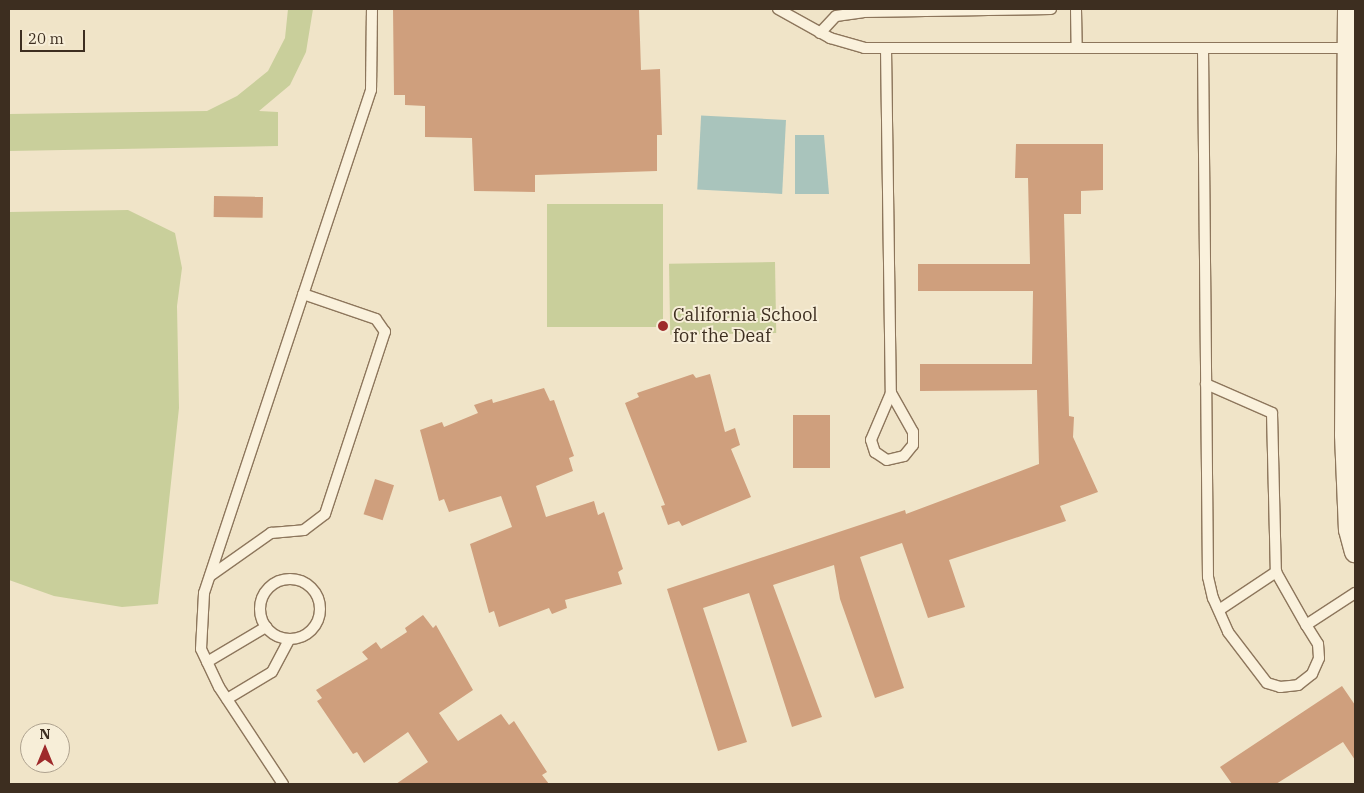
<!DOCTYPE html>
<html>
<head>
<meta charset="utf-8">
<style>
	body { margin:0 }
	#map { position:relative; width:1364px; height:793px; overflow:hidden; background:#f0e4c8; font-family:"IBM Plex Serif",serif }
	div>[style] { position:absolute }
	.green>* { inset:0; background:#c9cf9b; transform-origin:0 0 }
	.water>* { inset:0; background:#a9c4bc; transform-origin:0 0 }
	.building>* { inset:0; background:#cf9f7d; transform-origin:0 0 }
	.roads { filter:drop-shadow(1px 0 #8d765c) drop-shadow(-1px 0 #8d765c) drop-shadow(0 1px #8d765c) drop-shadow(0 -1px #8d765c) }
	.lane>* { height:10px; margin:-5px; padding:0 5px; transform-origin:5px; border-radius:5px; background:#faf1dc }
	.lane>.ring { margin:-5px; padding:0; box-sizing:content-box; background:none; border:10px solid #faf1dc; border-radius:50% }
	.street>* { height:20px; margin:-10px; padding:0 10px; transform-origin:10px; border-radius:10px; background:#faf1dc }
	.dots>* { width:14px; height:14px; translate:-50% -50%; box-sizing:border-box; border:2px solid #f7eed8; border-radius:50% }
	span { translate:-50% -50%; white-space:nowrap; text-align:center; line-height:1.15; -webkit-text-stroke:4px #f7eed8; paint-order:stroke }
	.poi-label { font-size:18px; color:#3d2e20 }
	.left { translate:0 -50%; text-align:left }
	.frame { position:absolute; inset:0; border:10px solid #3d2e20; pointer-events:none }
	.north { position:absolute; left:20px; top:723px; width:50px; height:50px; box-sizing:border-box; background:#f7eed8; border:1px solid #ada18e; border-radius:50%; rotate:0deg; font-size:14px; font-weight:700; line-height:20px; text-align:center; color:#3d2e20 }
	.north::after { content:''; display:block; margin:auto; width:18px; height:22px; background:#9e2a2b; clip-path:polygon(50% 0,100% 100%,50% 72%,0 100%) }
	.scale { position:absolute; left:20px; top:30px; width:65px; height:22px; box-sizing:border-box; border:2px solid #3d2e20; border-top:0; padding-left:6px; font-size:15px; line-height:18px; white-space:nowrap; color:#3d2e20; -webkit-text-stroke:4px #f7eed8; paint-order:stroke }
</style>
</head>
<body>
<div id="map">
	<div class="green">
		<div style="clip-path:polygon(288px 9px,313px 9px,306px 52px,290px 85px,259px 111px,278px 112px,278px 146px,9px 151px,9px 114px,207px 111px,237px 96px,268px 71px,285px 38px)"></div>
		<div style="left:663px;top:204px;width:123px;height:116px;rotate:90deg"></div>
		<div style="clip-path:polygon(128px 210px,175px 233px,182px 268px,177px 306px,179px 408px,158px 604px,122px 607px,54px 596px,9px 580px,9px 212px)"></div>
		<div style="left:775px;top:262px;width:71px;height:106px;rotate:89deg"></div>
	</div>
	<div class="water">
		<div style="left:786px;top:120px;width:74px;height:85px;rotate:93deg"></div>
		<div style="clip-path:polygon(795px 135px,824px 135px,829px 194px,795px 194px)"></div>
	</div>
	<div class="building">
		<div style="clip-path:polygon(393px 9px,639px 9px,641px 70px,660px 69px,662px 135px,657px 135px,657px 171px,535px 175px,535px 192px,474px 191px,472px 138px,425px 137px,425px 106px,405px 105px,405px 95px,394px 95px)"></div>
		<div style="clip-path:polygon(1016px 144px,1103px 144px,1103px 190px,1081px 191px,1081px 214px,1064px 214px,1069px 416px,1074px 417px,1073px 437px,1098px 492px,1060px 506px,1066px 521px,949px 560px,965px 607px,928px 618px,902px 543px,860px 557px,904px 688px,875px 698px,840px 599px,834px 565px,773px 585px,822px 717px,792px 727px,749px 593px,703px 608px,747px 742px,718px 751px,667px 589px,905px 510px,906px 514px,1039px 464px,1037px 390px,920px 391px,920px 364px,1032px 364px,1033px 291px,918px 291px,918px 264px,1030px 264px,1028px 178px,1015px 178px)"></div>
		<div style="left:214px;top:196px;width:49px;height:21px;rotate:1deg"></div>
		<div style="clip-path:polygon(693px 374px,696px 378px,710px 374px,725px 432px,735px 428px,740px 445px,731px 449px,751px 497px,682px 526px,679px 521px,668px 525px,661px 506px,665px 505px,625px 403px,639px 397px,637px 393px)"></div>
		<div style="clip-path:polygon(544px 388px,550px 401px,554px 400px,574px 456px,569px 458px,573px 471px,536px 486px,546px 517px,594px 501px,598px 515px,604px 512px,623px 569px,618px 572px,622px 584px,565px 600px,567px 608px,552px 614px,549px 608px,499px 627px,494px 611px,489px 613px,470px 544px,512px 527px,501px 496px,449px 512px,444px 499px,439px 501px,420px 430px,442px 422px,444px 427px,478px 413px,474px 405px,492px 399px,493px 403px)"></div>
		<div style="left:793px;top:415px;width:37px;height:53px"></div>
		<div style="left:375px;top:479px;width:20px;height:37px;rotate:18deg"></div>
		<div style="clip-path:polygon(423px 615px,433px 628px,436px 625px,473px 690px,439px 713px,458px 741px,501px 714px,509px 725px,514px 721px,547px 772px,542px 775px,549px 784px,396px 784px,428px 762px,408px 732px,364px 763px,357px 752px,353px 754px,317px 701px,322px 698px,316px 690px,368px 659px,362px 652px,376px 642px,381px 649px,407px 632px,405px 628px)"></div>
		<div style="clip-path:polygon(1342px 686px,1355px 705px,1355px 760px,1343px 742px,1276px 784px,1232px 784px,1220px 767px)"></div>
	</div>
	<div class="roads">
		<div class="lane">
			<div style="left:778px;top:9px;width:60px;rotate:29.1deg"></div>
			<div style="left:830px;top:38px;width:35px;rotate:16deg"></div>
			<div style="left:864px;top:48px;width:485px"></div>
			<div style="left:1076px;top:9px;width:39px;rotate:89deg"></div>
			<div style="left:820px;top:33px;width:23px;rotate:-47deg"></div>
			<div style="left:836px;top:16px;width:27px;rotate:-8deg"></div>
			<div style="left:863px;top:12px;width:188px;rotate:-0.9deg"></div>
			<div style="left:886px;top:48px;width:345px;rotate:89.2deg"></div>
			<div style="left:891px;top:393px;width:51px;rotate:113.1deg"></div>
			<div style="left:871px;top:440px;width:13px;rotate:72deg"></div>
			<div style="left:875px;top:452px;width:14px;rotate:34deg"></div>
			<div style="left:887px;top:460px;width:17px;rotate:-13deg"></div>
			<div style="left:904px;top:456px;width:14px;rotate:-51deg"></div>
			<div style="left:913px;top:445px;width:13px;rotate:-90deg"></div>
			<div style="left:913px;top:432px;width:45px;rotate:-119.4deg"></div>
			<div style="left:1203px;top:48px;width:529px;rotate:89.46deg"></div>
			<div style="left:1208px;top:577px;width:22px;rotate:77deg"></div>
			<div style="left:1213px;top:598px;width:37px;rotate:66deg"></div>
			<div style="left:1228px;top:632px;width:64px;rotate:52.6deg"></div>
			<div style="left:1267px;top:683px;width:14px;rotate:17deg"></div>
			<div style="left:1280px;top:687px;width:18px;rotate:-6deg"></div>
			<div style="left:1298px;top:685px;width:18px;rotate:-38deg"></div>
			<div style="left:1312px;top:674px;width:17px;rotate:-66deg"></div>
			<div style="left:1319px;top:658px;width:14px;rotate:-94deg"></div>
			<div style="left:1318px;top:644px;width:22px;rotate:-122deg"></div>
			<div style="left:1306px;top:625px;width:59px;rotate:-33.1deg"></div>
			<div style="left:1206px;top:384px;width:72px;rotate:23.7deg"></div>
			<div style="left:1272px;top:413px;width:159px;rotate:88.6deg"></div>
			<div style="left:1276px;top:572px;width:61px;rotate:60.5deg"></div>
			<div style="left:210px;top:576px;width:75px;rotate:-35.2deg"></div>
			<div style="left:271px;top:533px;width:33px;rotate:-5deg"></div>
			<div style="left:304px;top:530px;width:26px;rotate:-37deg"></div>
			<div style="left:325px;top:514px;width:192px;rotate:-71.8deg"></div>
			<div style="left:385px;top:332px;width:16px;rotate:-125deg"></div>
			<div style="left:376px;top:319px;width:77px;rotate:-161.1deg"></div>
			<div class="ring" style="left:260px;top:579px;width:50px;height:50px"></div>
			<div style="left:1219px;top:610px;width:69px;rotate:-33.7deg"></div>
			<div style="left:207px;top:662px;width:69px;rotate:-30.7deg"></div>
			<div style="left:227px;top:699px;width:52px;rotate:-31deg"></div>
			<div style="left:272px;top:672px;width:36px;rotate:-62deg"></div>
			<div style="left:283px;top:784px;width:116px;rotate:-123.4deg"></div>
			<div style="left:219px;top:687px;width:42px;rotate:-115.3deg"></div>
			<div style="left:201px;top:649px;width:56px;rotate:-86.9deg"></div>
			<div style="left:204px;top:593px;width:530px;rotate:-71.63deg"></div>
			<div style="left:371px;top:90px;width:81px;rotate:-89.3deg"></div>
		</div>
		<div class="street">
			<div style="left:1348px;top:9px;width:426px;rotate:90.4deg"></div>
			<div style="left:1345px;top:435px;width:95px;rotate:87.6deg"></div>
			<div style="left:1349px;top:530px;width:23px;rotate:75deg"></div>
		</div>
	</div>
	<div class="dots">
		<div style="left:663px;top:326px;background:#9e2a2b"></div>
	</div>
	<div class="poi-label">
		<span class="left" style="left:673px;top:326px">California School<br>for the Deaf</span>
	</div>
	<div class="frame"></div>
	<div class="north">N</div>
	<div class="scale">20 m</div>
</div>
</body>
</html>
